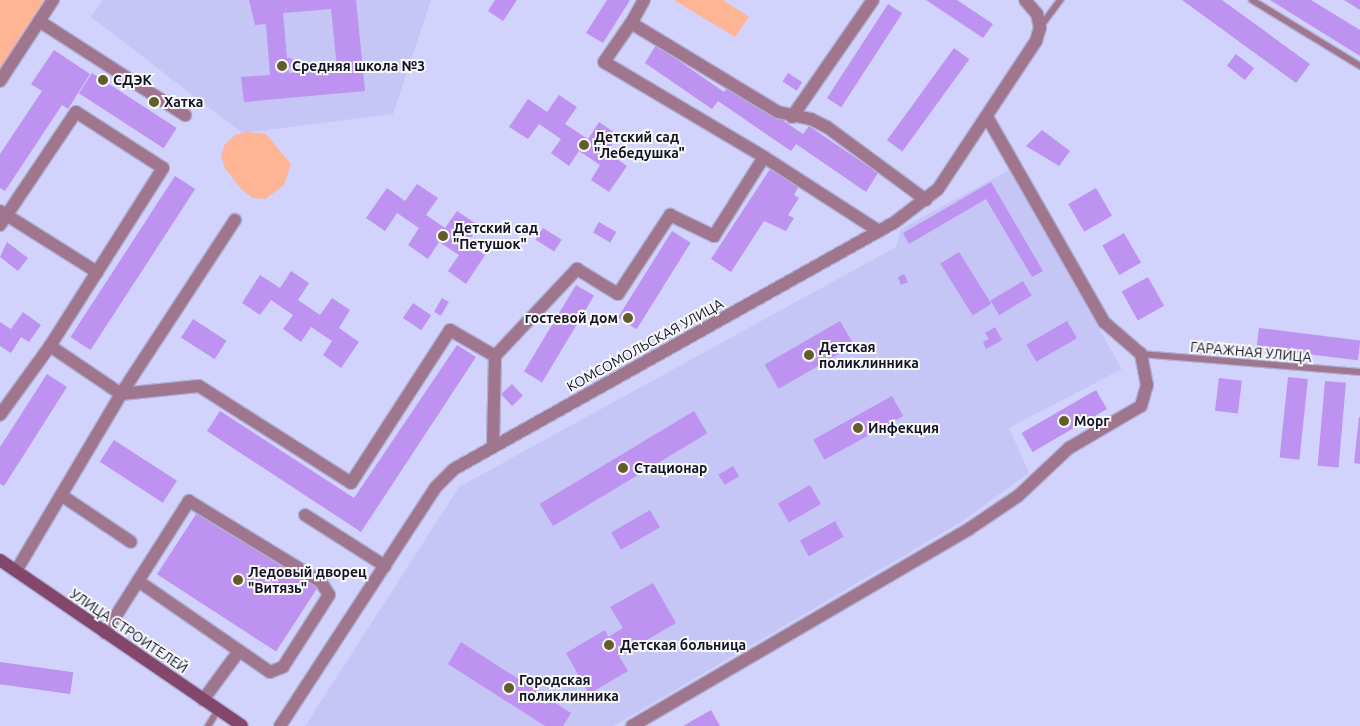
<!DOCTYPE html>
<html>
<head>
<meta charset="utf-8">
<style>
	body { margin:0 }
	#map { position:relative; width:1360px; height:726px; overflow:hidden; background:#d2d3fc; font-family:Ubuntu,sans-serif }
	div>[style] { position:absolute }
	.built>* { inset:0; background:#c5c6f5 }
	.green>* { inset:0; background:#ffb494 }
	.building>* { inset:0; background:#bd92f0; transform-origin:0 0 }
	.roads { filter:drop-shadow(1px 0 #b0b0d5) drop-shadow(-1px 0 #b0b0d5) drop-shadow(0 1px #b0b0d5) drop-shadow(0 -1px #b0b0d5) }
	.service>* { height:6px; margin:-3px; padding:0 3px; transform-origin:3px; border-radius:3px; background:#a0768e }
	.minor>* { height:12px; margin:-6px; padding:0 6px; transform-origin:6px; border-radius:6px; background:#a0768e }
	.tertiary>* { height:12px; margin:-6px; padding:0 6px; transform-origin:6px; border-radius:6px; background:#a0768e }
	.secondary>* { height:12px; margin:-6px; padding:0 6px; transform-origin:6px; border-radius:6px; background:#82476a }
	.dots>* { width:14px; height:14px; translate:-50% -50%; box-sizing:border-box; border:2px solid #f8f8fc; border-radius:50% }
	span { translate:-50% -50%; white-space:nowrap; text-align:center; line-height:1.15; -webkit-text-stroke:4px #f8f8fc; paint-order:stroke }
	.poi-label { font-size:14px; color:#131321; font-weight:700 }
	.left { translate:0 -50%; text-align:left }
	.right { translate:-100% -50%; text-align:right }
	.street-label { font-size:14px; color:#131321 }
</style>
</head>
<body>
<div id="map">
	<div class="built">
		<div style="clip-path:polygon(102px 0,431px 0,393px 114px,242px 133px,91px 17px)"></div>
		<div style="clip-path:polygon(1009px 170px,1122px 369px,1009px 428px,1029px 473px,961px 522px,614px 726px,305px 726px,459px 487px,896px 247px,901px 229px)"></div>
	</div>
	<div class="green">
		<div style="clip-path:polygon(0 0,52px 0,0 80px)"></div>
		<div style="clip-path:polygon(674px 0,723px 0,749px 17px,735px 37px)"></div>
		<div style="clip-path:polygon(248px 132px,266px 134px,291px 164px,284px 185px,265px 199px,253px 198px,241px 189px,225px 168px,221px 156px,225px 144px,235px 135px)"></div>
	</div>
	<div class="building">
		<div style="clip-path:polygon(evenodd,249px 0,356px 0,365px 91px,244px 102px,241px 77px,270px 75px,266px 24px,255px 25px,249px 0,331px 9px,337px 68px,289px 73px,288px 68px,293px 67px,292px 58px,287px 58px,283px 13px,331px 9px)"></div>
		<div style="clip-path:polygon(495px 0,517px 0,503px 21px,488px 11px)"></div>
		<div style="clip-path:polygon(607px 0,630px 0,603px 43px,586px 33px)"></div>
		<div style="clip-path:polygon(926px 0,957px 0,993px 24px,983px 38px)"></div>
		<div style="clip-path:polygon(1182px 0,1222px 0,1310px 64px,1296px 83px)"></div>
		<div style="clip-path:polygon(1270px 0,1311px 0,1360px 30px,1360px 56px)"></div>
		<div style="clip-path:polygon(1344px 0,1360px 0,1360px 10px)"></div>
		<div style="left:888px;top:4px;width:17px;height:112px;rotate:33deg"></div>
		<div style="clip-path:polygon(656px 45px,724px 92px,730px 84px,803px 134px,809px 126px,878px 173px,866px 192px,796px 144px,791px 151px,718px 101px,712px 109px,645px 63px)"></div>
		<div style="left:954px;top:48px;width:19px;height:114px;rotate:36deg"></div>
		<div style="clip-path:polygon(54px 50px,90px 74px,68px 109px,62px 105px,5px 191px,0 188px,0 154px,42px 91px,31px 84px)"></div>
		<div style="left:1236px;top:54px;width:23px;height:15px;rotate:38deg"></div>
		<div style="left:92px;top:73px;width:101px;height:24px;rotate:33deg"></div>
		<div style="left:788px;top:73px;width:17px;height:10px;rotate:33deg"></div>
		<div style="clip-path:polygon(559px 95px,577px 107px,565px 124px,588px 139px,599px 122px,618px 135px,607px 152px,627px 166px,609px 192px,591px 180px,600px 165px,579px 151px,569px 166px,551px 153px,561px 139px,539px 124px,528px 139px,509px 127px,528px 99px,547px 112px)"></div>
		<div style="clip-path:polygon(1042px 130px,1070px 151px,1059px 166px,1026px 146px)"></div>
		<div style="clip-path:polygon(772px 166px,800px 184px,794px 195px,799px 198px,788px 215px,794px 218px,786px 231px,764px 221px,731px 272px,711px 259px)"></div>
		<div style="left:175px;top:176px;width:24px;height:192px;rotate:33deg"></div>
		<div style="clip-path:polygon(991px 182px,1043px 271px,1032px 277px,986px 199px,909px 244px,903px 233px)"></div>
		<div style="clip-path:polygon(417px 184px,438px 198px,426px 215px,445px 228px,457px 211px,479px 226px,467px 243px,485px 255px,466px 284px,448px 271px,459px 255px,439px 242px,428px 259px,408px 245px,419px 228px,397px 213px,385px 231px,366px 218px,387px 188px,405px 201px)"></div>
		<div style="left:1096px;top:188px;width:32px;height:32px;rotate:60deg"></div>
		<div style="left:599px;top:222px;width:20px;height:12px;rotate:30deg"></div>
		<div style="left:543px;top:228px;width:22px;height:14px;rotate:32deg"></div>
		<div style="left:672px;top:231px;width:22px;height:102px;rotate:32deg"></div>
		<div style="left:1124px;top:233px;width:34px;height:25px;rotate:60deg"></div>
		<div style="clip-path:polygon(7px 242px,28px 258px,18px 271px,0 257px)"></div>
		<div style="left:959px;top:252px;width:61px;height:22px;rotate:58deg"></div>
		<div style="clip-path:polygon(291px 271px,309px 283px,298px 300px,320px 315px,332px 298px,350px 310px,339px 328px,359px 342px,341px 368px,323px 355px,332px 341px,311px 327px,301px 342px,283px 329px,293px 315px,271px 300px,260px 315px,242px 303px,260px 275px,280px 288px)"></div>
		<div style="clip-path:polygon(904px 274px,908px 282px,901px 285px,898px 277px)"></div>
		<div style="left:1148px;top:277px;width:33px;height:30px;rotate:61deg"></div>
		<div style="left:1023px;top:281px;width:17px;height:38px;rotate:59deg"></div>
		<div style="left:576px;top:285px;width:21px;height:101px;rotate:31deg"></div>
		<div style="left:442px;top:298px;width:8px;height:16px;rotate:30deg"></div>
		<div style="left:413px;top:303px;width:22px;height:18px;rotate:34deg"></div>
		<div style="clip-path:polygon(23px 312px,41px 325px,29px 342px,21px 337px,11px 353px,0 346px,0 322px,11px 329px)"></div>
		<div style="left:193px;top:319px;width:40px;height:22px;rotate:33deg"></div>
		<div style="left:840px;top:321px;width:28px;height:87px;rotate:60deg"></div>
		<div style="left:1067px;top:321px;width:20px;height:47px;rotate:60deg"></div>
		<div style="clip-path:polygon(995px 327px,1002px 340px,986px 349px,983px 342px,989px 339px,985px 333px)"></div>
		<div style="left:1259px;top:328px;width:102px;height:20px;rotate:7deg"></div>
		<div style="clip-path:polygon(457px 345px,476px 357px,361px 532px,207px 431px,220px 411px,354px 498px)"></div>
		<div style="clip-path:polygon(47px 374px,67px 387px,4px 486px,0 484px,0 447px)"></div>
		<div style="left:1288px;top:377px;width:20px;height:81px;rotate:6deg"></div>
		<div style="left:1219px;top:378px;width:23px;height:33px;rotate:7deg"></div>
		<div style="left:1325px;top:381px;width:21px;height:85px;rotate:5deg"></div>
		<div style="left:512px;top:384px;width:16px;height:15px;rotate:47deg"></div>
		<div style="left:1096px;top:390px;width:22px;height:86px;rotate:60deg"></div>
		<div style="left:892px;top:396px;width:23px;height:90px;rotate:61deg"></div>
		<div style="left:694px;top:411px;width:26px;height:180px;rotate:59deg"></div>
		<div style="clip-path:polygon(1359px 417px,1360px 417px,1360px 464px,1354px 463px)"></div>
		<div style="left:114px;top:440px;width:75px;height:26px;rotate:33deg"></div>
		<div style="left:733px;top:466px;width:12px;height:17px;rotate:59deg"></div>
		<div style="left:810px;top:485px;width:22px;height:37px;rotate:60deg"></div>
		<div style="left:200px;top:508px;width:142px;height:79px;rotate:33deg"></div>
		<div style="left:650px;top:510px;width:20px;height:45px;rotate:60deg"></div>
		<div style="left:835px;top:521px;width:18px;height:40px;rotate:61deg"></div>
		<div style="clip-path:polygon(653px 583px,676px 623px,619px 656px,628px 671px,589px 694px,566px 653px,605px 630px,608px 637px,623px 628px,610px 607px)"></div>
		<div style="clip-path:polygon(461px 642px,571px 713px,563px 726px,545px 726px,448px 664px)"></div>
		<div style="left:0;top:662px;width:74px;height:22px;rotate:8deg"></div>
		<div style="clip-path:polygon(711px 710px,720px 726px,683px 726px)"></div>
	</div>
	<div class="roads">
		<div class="service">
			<div style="left:1252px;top:0;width:127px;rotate:31.4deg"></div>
			<div style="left:1040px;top:27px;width:34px;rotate:-53deg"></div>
			<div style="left:1141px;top:354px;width:220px;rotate:4.7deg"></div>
			<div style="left:208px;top:726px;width:19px;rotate:-58deg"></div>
		</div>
		<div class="minor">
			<div style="left:644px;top:0;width:26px;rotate:119deg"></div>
			<div style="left:631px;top:23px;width:172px;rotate:31.2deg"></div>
			<div style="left:778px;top:112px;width:34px;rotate:12deg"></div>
			<div style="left:811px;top:119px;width:18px;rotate:27deg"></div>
			<div style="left:827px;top:127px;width:123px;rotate:36.4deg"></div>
			<div style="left:39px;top:21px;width:174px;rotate:32.8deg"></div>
			<div style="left:631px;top:23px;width:47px;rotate:124.7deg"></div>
			<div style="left:604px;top:62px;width:186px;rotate:30.7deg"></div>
			<div style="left:0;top:81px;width:97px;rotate:-56.8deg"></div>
			<div style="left:792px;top:117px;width:142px;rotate:-55.3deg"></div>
			<div style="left:0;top:211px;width:115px;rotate:32.2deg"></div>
			<div style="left:0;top:225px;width:136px;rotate:-56.1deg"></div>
			<div style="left:76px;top:112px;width:103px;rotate:32.8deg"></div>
			<div style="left:163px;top:168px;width:211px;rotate:122.4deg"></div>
			<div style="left:50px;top:346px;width:85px;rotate:125.9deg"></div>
			<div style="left:495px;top:356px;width:120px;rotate:-46.7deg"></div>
			<div style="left:577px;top:269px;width:48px;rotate:31.4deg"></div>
			<div style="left:618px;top:294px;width:95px;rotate:-56.6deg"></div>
			<div style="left:670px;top:215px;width:49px;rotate:25.5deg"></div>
			<div style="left:714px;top:236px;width:93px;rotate:-57.7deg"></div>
			<div style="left:764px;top:157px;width:137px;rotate:32.8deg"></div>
			<div style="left:121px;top:394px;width:78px;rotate:-5.9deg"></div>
			<div style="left:199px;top:386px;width:180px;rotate:32.5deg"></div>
			<div style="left:351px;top:483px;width:182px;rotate:-57.1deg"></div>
			<div style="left:450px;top:330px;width:52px;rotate:30deg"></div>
			<div style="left:495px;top:356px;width:89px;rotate:91.3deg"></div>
			<div style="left:121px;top:394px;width:208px;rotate:-56.8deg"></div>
			<div style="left:61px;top:495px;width:84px;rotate:33.9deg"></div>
			<div style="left:305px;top:515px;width:95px;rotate:32.5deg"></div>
			<div style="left:16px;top:571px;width:206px;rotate:-59.3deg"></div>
			<div style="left:121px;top:394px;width:86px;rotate:-145.9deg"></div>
			<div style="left:105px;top:633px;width:62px;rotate:-57.6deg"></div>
			<div style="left:138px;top:581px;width:95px;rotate:-57.5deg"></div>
			<div style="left:189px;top:501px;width:155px;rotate:31.5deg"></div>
			<div style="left:321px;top:582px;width:15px;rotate:58deg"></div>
			<div style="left:329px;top:595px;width:85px;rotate:122.6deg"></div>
			<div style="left:283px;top:667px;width:14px;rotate:159deg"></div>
			<div style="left:270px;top:672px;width:160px;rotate:-145.4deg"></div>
			<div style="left:203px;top:700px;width:61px;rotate:-53.7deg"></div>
			<div style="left:632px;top:726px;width:390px;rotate:-30.3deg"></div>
			<div style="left:969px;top:529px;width:59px;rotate:-34deg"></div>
			<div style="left:1018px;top:496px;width:70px;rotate:-43.3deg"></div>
			<div style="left:1069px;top:448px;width:83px;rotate:-30.3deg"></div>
			<div style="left:1141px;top:406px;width:22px;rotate:-74deg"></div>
			<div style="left:1147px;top:385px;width:32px;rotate:-101deg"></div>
			<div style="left:1141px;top:354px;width:49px;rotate:-139.1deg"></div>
			<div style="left:1104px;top:322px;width:236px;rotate:-119.7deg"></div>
		</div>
		<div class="tertiary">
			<div style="left:280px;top:726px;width:285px;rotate:-56.9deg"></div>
			<div style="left:436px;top:487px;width:25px;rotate:-45deg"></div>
			<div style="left:454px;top:469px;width:505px;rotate:-29.25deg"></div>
			<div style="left:895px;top:222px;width:54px;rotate:-37.5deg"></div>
			<div style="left:938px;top:189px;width:178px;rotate:-56.5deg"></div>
			<div style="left:1036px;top:41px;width:14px;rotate:-73deg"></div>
			<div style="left:1040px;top:28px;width:14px;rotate:-102deg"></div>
			<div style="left:1037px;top:14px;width:18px;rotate:-131deg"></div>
		</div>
		<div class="secondary">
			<div style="left:0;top:560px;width:293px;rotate:34.4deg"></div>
		</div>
	</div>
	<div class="dots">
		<div style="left:282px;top:66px;background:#625d2a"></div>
		<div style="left:103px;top:80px;background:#625d2a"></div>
		<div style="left:154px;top:102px;background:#625d2a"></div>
		<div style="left:584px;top:145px;background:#625d2a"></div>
		<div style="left:443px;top:236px;background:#625d2a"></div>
		<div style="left:628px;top:318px;background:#625d2a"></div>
		<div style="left:809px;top:355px;background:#625d2a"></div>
		<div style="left:1064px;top:421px;background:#625d2a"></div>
		<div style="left:858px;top:428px;background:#625d2a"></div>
		<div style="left:623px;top:468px;background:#625d2a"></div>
		<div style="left:238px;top:580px;background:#625d2a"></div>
		<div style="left:609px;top:645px;background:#625d2a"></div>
		<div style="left:509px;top:688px;background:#625d2a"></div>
	</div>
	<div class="poi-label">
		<span class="left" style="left:292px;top:66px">Средняя школа №3</span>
		<span class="left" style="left:113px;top:80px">СДЭК</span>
		<span class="left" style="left:164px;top:102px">Хатка</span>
		<span class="left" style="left:594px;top:145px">Детский сад<br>"Лебедушка"</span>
		<span class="left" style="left:453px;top:236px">Детский сад<br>"Петушок"</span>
		<span class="right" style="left:618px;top:318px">гостевой дом</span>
		<span class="left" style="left:819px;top:355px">Детская<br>поликлинника</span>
		<span class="left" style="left:1074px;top:421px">Морг</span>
		<span class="left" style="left:868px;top:428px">Инфекция</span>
		<span class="left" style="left:634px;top:468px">Стационар</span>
		<span class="left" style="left:248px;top:580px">Ледовый дворец<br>"Витязь"</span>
		<span class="left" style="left:620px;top:645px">Детская больница</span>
		<span class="left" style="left:519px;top:688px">Городская<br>поликлинника</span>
	</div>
	<div class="street-label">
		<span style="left:645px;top:345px;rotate:-29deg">КОМСОМОЛЬСКАЯ УЛИЦА</span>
		<span style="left:1251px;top:352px;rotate:5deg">ГАРАЖНАЯ УЛИЦА</span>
		<span style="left:129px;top:631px;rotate:34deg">УЛИЦА СТРОИТЕЛЕЙ</span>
	</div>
</div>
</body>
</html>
